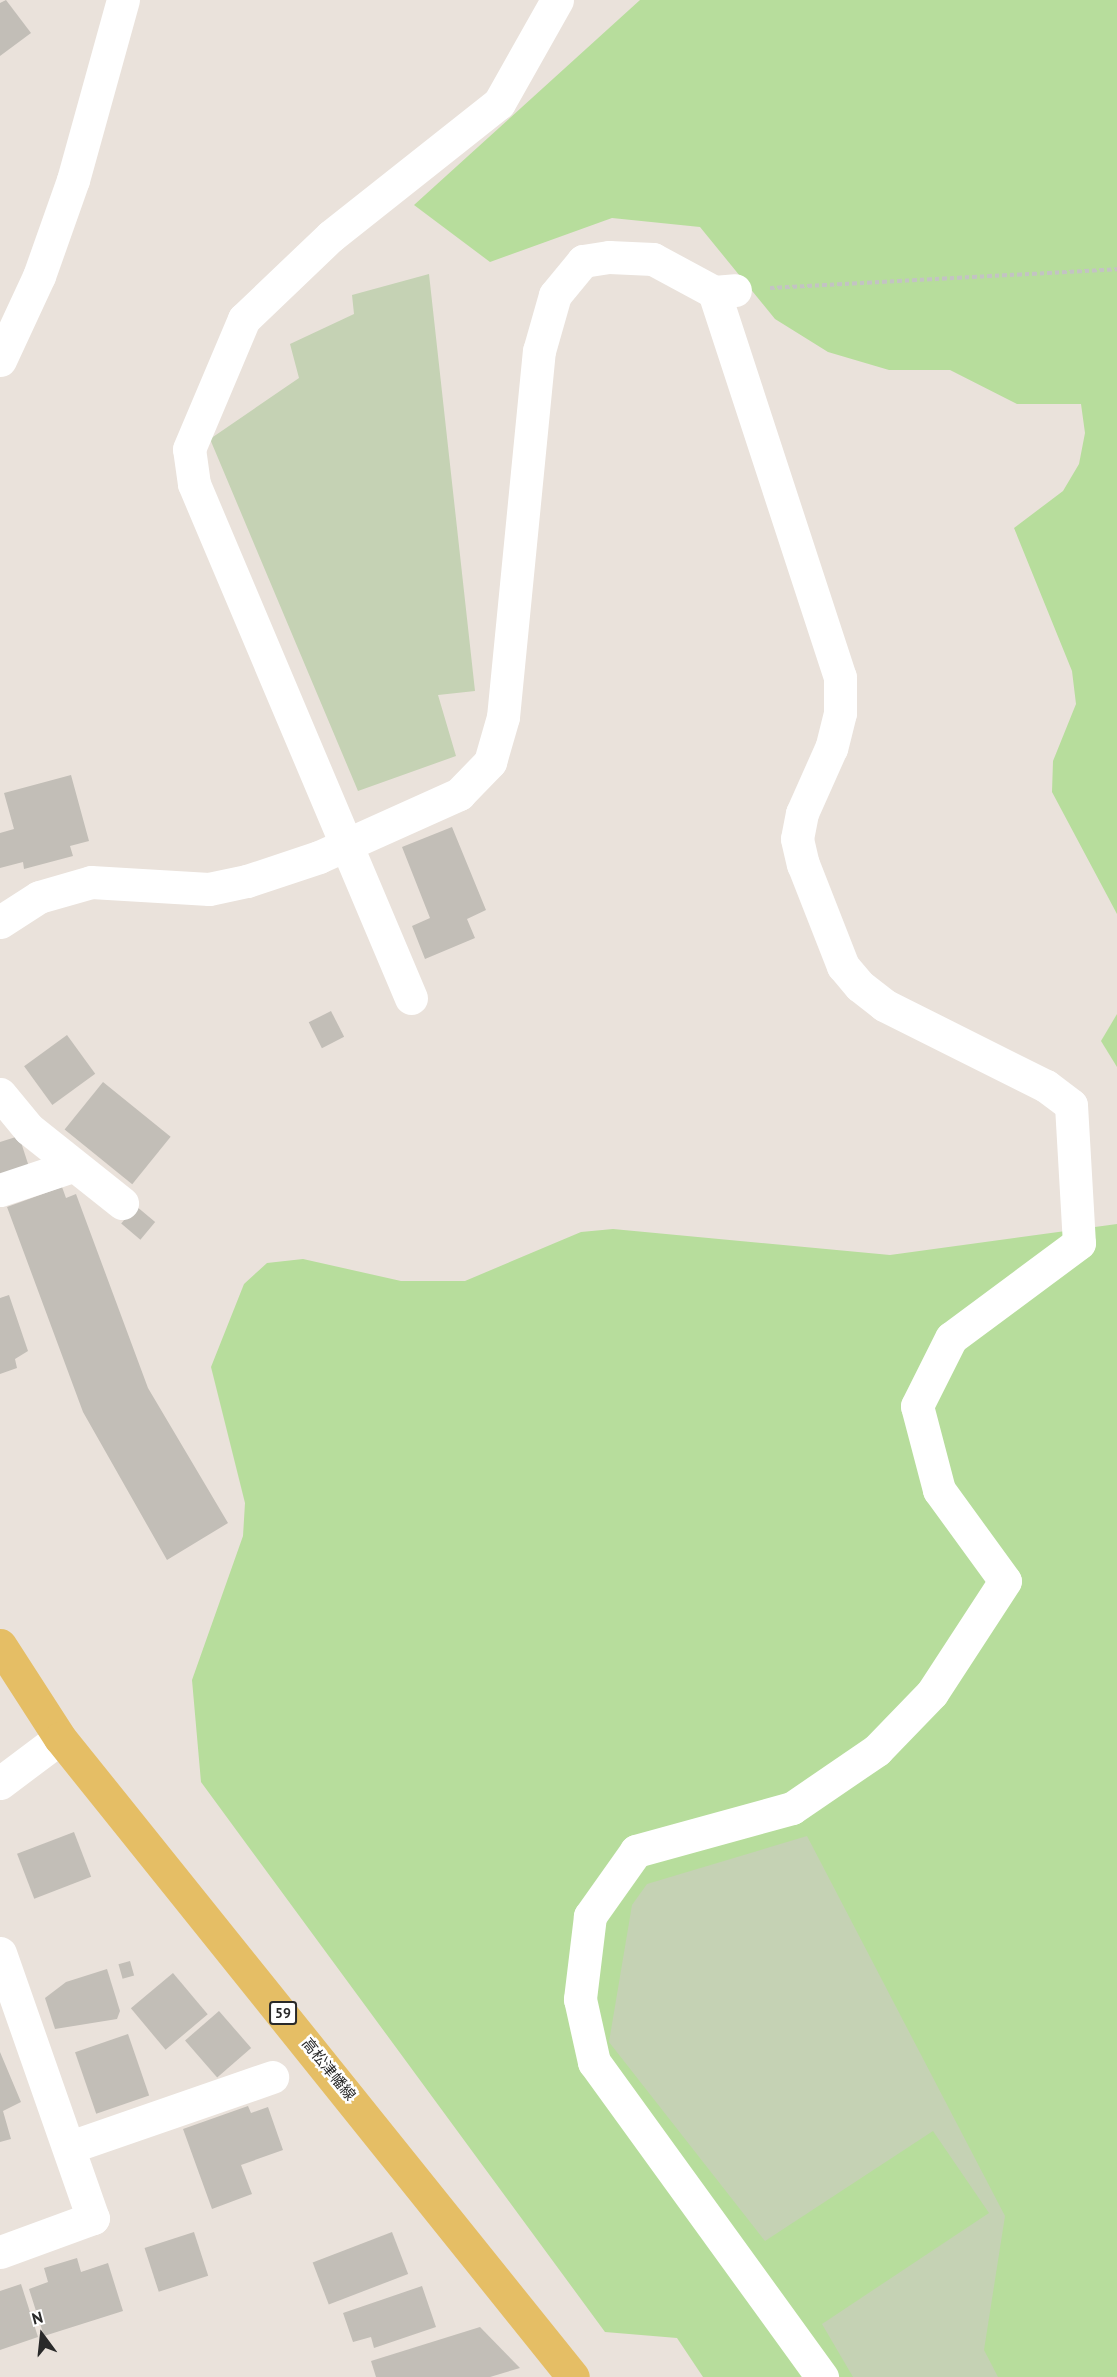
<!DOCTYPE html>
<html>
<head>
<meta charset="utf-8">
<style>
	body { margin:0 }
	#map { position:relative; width:1117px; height:2377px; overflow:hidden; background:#eae2db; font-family:"PT Sans","Noto Sans JP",sans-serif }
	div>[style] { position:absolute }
	.green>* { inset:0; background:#b7dd9c }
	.cemetery>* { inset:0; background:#c5d2b4 }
	.building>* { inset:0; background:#c2beb7; transform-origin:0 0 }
	.path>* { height:4px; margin-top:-2px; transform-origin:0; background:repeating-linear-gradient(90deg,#c3c3c3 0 4.5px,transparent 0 7.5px) }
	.minor>* { height:33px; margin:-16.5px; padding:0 16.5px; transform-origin:16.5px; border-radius:16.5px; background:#fff }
	.major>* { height:33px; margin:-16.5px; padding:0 16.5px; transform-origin:16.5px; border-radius:16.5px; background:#e5be65 }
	span { translate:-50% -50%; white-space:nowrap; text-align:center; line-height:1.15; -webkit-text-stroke:5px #fff; paint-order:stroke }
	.shield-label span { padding:2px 4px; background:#fff; border:2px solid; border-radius:4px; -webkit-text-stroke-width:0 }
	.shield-label { font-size:14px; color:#292929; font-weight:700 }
	.street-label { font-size:15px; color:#292929 }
	.north { position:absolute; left:12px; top:2305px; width:60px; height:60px; -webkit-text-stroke:4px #fff; paint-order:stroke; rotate:345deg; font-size:16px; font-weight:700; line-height:24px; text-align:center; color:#292929 }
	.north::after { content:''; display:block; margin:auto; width:21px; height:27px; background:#292929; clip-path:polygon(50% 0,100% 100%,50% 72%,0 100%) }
</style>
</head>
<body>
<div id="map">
	<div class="green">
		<div style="clip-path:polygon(640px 0,1117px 0,1117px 914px,1052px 792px,1053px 761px,1076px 704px,1072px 671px,1014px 528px,1063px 491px,1079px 464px,1085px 433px,1081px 404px,1017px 404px,950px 370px,889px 370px,828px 352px,775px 319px,700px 227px,612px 218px,490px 262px,414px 205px)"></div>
		<div style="clip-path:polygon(1117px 1014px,1117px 1067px,1101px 1041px)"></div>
		<div style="clip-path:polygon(1117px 1224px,1117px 2377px,703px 2377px,677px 2338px,605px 2332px,201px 1782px,192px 1680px,243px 1536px,245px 1503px,211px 1367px,244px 1284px,267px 1263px,303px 1259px,401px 1281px,465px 1281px,581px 1232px,613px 1229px,890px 1255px)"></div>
	</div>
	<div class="cemetery">
		<div style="clip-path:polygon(429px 274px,475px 691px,438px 695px,456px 756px,358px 791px,210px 439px,299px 378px,290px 344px,354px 314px,352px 295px)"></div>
		<div style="clip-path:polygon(807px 1836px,1005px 2216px,984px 2350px,998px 2377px,853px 2377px,822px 2324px,989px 2213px,933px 2131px,765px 2241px,609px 2042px,632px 1905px,647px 1884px)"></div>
	</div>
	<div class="building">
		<div style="clip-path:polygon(6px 0,31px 33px,0 56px,0 3px)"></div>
		<div style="clip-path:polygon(71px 775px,89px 841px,70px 846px,73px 856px,24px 869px,23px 862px,0 868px,0 833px,14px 829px,4px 793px)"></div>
		<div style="clip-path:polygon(452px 827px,486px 910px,467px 919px,475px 938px,425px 959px,412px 926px,430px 918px,402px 847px)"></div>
		<div style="left:331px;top:1011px;width:29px;height:25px;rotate:63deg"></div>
		<div style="left:67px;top:1035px;width:48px;height:53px;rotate:54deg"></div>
		<div style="left:103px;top:1082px;width:87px;height:61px;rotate:39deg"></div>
		<div style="clip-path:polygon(19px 1136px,30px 1170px,0 1184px,0 1142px)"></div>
		<div style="clip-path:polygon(62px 1187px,66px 1198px,76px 1194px,148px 1388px,228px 1523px,167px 1560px,83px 1412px,7px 1207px)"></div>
		<div style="left:136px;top:1206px;width:25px;height:23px;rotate:40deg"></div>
		<div style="clip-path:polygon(9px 1295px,28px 1351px,15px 1359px,17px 1368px,0 1374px,0 1298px)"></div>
		<div style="left:74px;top:1832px;width:48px;height:61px;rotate:69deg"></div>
		<div style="left:130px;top:1961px;width:15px;height:12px;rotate:74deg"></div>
		<div style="clip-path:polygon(107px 1969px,120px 2011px,117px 2019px,55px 2029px,45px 1998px,66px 1982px)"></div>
		<div style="left:173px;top:1973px;width:54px;height:55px;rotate:50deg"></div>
		<div style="left:219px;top:2011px;width:49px;height:45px;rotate:49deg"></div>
		<div style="left:128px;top:2034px;width:65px;height:56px;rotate:71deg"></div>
		<div style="clip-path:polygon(0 2052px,21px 2102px,3px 2111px,11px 2139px,0 2142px)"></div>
		<div style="clip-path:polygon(248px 2106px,251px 2113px,268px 2107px,283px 2150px,241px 2165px,252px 2194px,212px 2209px,183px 2129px)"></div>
		<div style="left:194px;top:2232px;width:46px;height:52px;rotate:72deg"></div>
		<div style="left:392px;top:2232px;width:45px;height:85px;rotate:69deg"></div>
		<div style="clip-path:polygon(77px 2258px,81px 2272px,108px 2263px,123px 2311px,44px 2336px,29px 2289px,48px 2282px,44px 2268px)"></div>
		<div style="clip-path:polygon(21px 2284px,38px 2337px,0 2350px,0 2291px)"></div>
		<div style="clip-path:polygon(422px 2286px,436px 2327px,374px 2348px,371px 2337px,353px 2342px,343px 2313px)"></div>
		<div style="clip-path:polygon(480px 2327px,520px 2368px,490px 2377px,376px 2377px,371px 2361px)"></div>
	</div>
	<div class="path">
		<div style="left:770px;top:288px;width:348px;rotate:-3.1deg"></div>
	</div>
	<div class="minor">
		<div style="left:714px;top:292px;width:405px;rotate:71.9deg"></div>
		<div style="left:840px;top:677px;width:36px;rotate:90deg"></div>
		<div style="left:840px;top:713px;width:36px;rotate:104deg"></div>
		<div style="left:831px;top:748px;width:71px;rotate:114deg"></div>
		<div style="left:802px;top:813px;width:26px;rotate:101deg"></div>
		<div style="left:797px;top:839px;width:26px;rotate:77deg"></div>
		<div style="left:803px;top:864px;width:110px;rotate:68.6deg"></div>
		<div style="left:843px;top:966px;width:26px;rotate:50deg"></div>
		<div style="left:860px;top:986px;width:31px;rotate:38deg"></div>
		<div style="left:884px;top:1005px;width:181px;rotate:26.6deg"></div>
		<div style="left:1046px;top:1086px;width:31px;rotate:37deg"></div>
		<div style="left:1071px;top:1105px;width:138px;rotate:86.7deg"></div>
		<div style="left:1079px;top:1243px;width:159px;rotate:143.4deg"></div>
		<div style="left:951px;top:1338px;width:76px;rotate:116.6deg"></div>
		<div style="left:917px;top:1406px;width:87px;rotate:75.3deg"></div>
		<div style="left:939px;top:1490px;width:112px;rotate:54deg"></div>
		<div style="left:1005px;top:1581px;width:134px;rotate:123.1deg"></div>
		<div style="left:932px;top:1693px;width:79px;rotate:134deg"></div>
		<div style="left:877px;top:1750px;width:103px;rotate:145.7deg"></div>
		<div style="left:792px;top:1808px;width:162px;rotate:164.6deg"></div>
		<div style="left:636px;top:1851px;width:80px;rotate:125.3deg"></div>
		<div style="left:590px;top:1916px;width:84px;rotate:96.9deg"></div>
		<div style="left:580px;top:1999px;width:65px;rotate:77.5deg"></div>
		<div style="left:594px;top:2062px;width:389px;rotate:54.1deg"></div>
		<div style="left:0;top:360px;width:93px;rotate:-65.1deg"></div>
		<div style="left:39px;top:276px;width:102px;rotate:-70.5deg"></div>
		<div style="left:73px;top:180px;width:187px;rotate:-74.5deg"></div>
		<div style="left:0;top:922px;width:46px;rotate:-32.7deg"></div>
		<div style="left:39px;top:897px;width:54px;rotate:-16.1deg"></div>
		<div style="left:91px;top:882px;width:118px;rotate:3.4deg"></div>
		<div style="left:209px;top:889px;width:39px;rotate:-12deg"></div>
		<div style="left:247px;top:881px;width:76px;rotate:-18.4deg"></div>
		<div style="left:319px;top:857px;width:154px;rotate:-24.2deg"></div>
		<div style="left:459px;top:794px;width:45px;rotate:-45.9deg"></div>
		<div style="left:490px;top:762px;width:47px;rotate:-73.9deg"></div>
		<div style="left:503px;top:717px;width:368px;rotate:-84.4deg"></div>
		<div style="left:539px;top:351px;width:58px;rotate:-74.1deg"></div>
		<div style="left:555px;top:295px;width:44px;rotate:-50.5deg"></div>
		<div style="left:583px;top:261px;width:26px;rotate:-9deg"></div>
		<div style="left:609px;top:257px;width:44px;rotate:2.6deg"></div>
		<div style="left:653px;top:259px;width:69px;rotate:28.4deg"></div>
		<div style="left:714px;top:292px;width:21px;rotate:-5deg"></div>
		<div style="left:411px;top:998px;width:558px;rotate:-112.89deg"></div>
		<div style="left:194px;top:484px;width:35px;rotate:-98deg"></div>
		<div style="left:189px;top:449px;width:141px;rotate:-67.1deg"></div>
		<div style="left:244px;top:319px;width:120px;rotate:-43.7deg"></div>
		<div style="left:331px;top:236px;width:214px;rotate:-38.4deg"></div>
		<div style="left:499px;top:103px;width:118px;rotate:-60.6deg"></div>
		<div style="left:0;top:1094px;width:45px;rotate:50.4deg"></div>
		<div style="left:29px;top:1129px;width:119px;rotate:38.5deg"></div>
		<div style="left:0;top:1190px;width:76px;rotate:-18.4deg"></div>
		<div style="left:0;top:1783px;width:75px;rotate:-36.9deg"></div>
		<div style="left:0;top:1953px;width:281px;rotate:70.7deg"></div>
		<div style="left:93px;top:2218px;width:99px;rotate:159.9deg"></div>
		<div style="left:70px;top:2147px;width:214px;rotate:-19.1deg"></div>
	</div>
	<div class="major">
		<div style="left:0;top:1645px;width:111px;rotate:57.2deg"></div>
		<div style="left:60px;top:1738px;width:819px;rotate:51.24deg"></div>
	</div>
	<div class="shield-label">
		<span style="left:283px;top:2013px">59</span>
	</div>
	<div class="street-label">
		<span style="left:329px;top:2069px;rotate:51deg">高松津幡線</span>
	</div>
	<div class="north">N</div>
</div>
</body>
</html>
